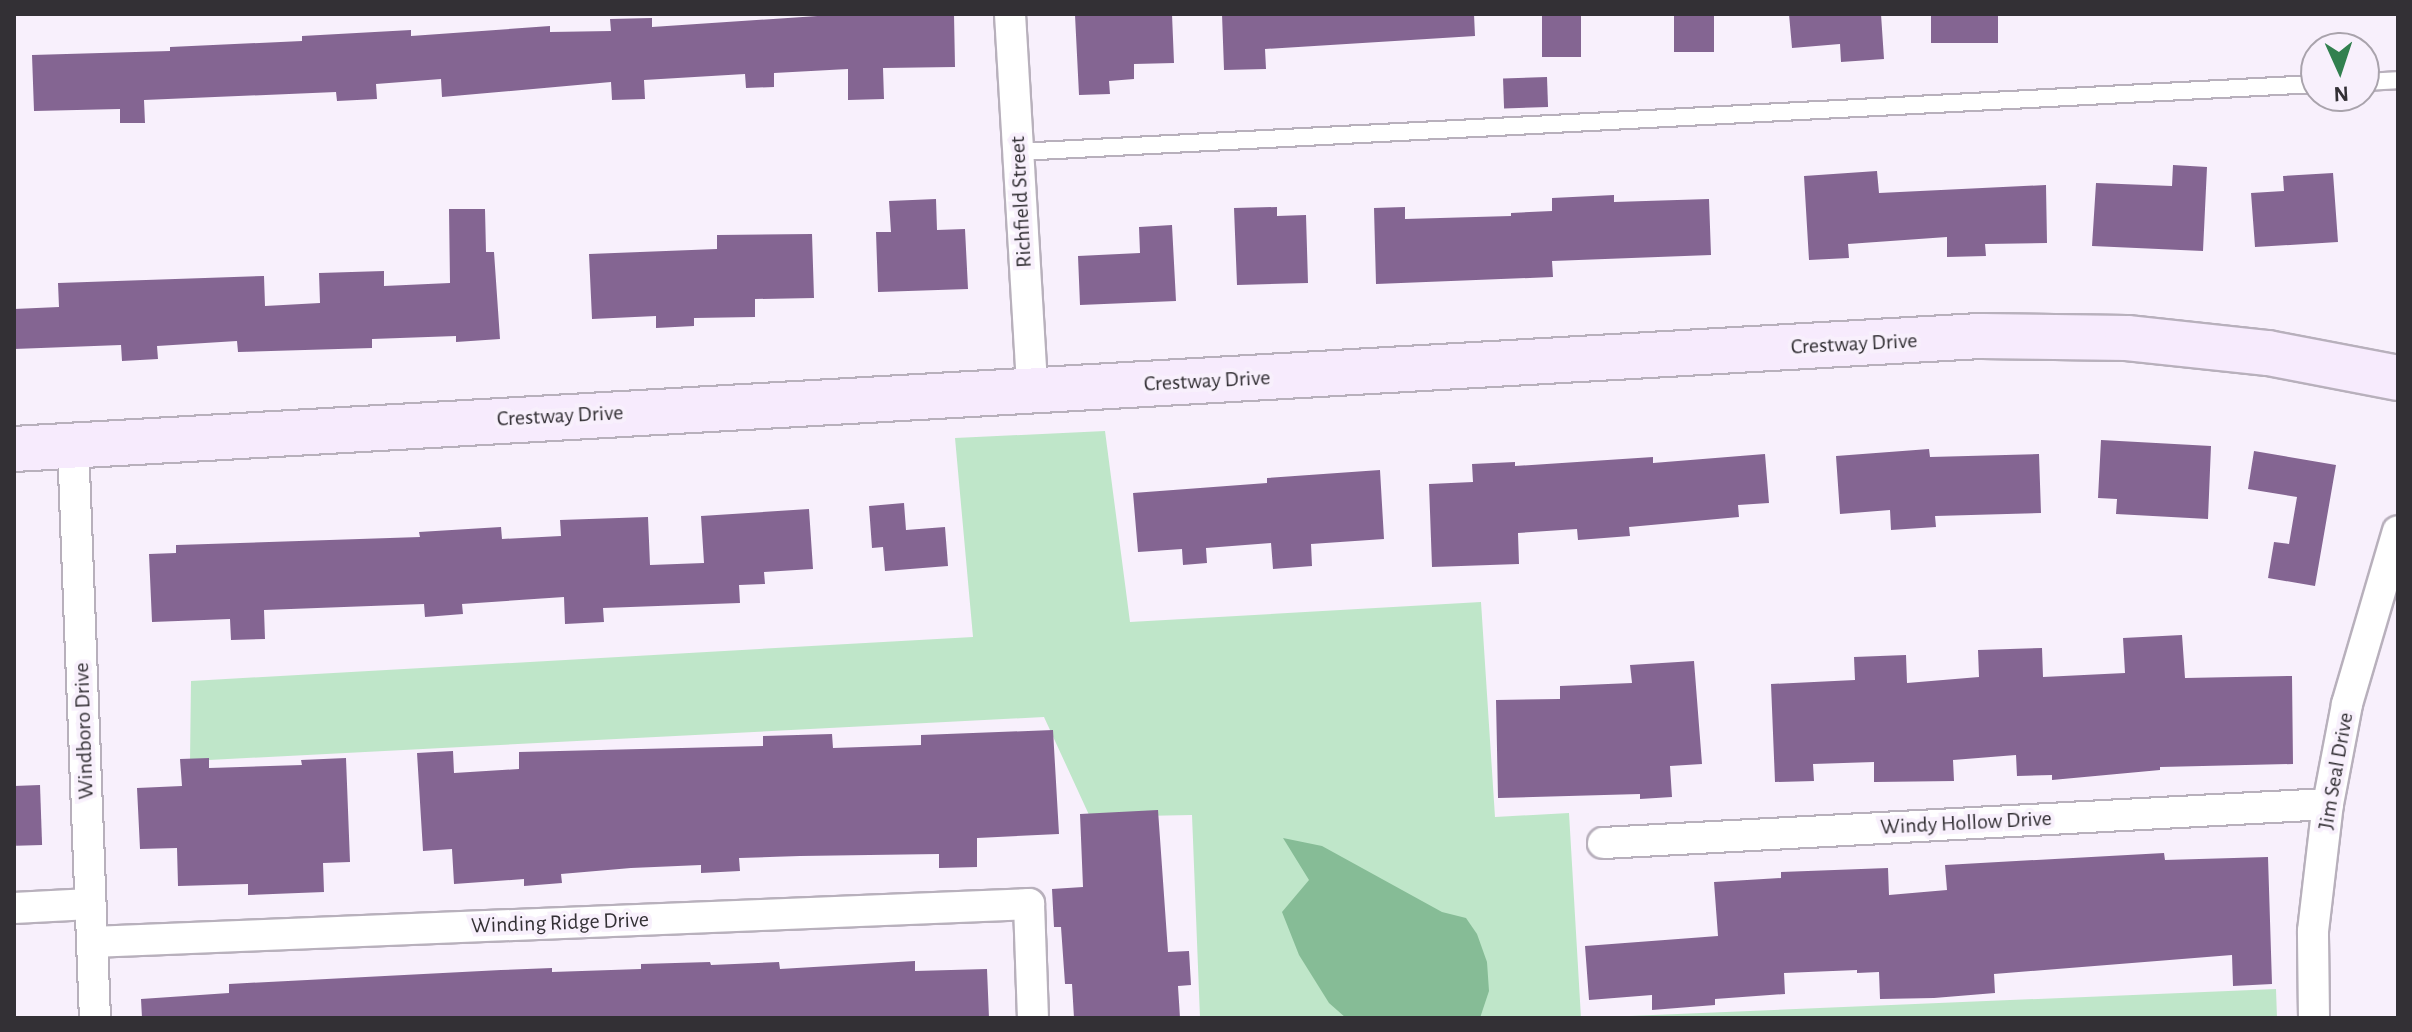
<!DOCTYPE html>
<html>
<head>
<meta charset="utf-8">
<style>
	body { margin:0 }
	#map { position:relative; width:2412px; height:1032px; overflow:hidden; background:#f8f0fc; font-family:"Alegreya Sans",sans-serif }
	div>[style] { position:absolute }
	.green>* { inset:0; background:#bfe6c9 }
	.water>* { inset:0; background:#86bc96 }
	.building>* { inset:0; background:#846592; transform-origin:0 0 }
	.roads { filter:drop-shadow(2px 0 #b8b0bc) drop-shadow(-2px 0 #b8b0bc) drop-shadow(0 2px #b8b0bc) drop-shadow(0 -2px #b8b0bc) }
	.service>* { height:16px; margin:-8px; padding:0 8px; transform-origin:8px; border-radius:8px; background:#fff }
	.minor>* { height:30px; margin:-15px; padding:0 15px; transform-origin:15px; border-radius:15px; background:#fff }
	.secondary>* { height:44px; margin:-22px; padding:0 22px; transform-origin:22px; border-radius:22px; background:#f7ebfd }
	span { translate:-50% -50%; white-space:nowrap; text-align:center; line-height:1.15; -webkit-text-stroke:8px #f8f0fc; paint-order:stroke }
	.street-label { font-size:22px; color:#333035 }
	.frame { position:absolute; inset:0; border:16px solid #333035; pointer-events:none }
	.north { position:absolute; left:2300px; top:32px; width:80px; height:80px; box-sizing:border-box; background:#f8f0fc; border:2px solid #a9a3ac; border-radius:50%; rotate:177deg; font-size:22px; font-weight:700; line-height:32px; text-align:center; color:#333035 }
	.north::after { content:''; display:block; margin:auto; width:28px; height:36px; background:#32804f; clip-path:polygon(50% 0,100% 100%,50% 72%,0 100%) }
</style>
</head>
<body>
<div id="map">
	<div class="green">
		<div style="clip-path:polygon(1105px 431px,1130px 622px,1481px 602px,1495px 817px,1569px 813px,1581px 1018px,2276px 989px,2277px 1018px,1200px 1018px,1192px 815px,1090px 817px,1044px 717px,190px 761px,191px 681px,973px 637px,955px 438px)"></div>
	</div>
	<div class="water">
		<div style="clip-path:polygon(1283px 838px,1322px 846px,1442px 912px,1466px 918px,1477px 934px,1487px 962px,1489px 991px,1480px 1018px,1346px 1018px,1329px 1003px,1299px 955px,1282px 912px,1309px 880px)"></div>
	</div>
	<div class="building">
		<div style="clip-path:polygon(847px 14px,954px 14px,955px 67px,883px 68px,884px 99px,848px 100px,848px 69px,774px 73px,774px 87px,746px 88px,745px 74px,644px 80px,645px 99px,612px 100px,611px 82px,442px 97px,441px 79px,376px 84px,377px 99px,337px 101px,336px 92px,144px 100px,145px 123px,120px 123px,120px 109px,34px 111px,32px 55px,170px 51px,170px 47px,302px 41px,302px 36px,411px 30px,411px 36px,550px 26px,550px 32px,611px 31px,610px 19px,652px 18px,652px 27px)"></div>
		<div style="clip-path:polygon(1103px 14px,1172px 14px,1174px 63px,1134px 64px,1134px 79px,1109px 81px,1110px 94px,1079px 95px,1075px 15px)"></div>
		<div style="clip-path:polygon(1222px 14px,1474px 14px,1475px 36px,1265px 49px,1266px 69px,1224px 70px)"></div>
		<div style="left:1542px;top:14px;width:39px;height:43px"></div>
		<div style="left:1674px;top:14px;width:40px;height:38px"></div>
		<div style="clip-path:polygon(1789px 14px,1881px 14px,1884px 59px,1841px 62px,1840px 44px,1792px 48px)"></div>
		<div style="left:1931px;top:14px;width:67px;height:29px"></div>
		<div style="left:1547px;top:77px;width:30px;height:44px;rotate:88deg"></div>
		<div style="clip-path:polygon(2173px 165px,2207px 167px,2203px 251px,2092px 246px,2096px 183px,2172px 186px)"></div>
		<div style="clip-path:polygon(1877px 171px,1879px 193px,2046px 185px,2047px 243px,1985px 244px,1986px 256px,1947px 257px,1947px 237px,1848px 244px,1849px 258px,1809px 260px,1804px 176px)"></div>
		<div style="clip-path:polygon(2333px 173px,2338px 242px,2255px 247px,2251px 193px,2284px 191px,2283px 176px)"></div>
		<div style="clip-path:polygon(1614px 195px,1614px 202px,1709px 199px,1711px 255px,1552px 261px,1553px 277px,1376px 284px,1374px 208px,1405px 207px,1405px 219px,1511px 216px,1511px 213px,1552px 211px,1552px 198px)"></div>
		<div style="clip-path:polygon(936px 199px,937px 230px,965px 229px,968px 289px,878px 292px,876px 232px,891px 232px,889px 201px)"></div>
		<div style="clip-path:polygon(1277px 207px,1277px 216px,1306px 215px,1308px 283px,1237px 285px,1234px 208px)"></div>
		<div style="clip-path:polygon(449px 209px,485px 209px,486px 252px,494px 252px,500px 339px,456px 342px,456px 336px,372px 339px,372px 348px,238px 352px,237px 341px,157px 346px,158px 359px,122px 361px,121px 345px,14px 349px,14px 309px,59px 307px,58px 283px,264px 276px,265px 306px,320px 303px,319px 273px,384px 271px,384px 286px,450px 283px)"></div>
		<div style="clip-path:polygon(1172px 225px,1176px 301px,1080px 305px,1078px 256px,1140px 253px,1139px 227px)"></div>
		<div style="clip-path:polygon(812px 234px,814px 298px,755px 299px,755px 317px,694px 318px,694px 326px,656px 328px,656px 316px,592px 319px,589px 254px,717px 249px,717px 235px)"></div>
		<div style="clip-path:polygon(2101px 440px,2211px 446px,2208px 519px,2116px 514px,2117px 499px,2098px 498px)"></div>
		<div style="clip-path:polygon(1929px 449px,1930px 457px,2039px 454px,2041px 513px,1935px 516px,1936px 527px,1891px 530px,1890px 510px,1840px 514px,1836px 456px)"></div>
		<div style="clip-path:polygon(2254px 451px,2336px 465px,2315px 586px,2268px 578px,2274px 542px,2289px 544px,2297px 497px,2248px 489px)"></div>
		<div style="clip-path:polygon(1765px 454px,1769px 503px,1738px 505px,1739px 517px,1629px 527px,1630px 536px,1578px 540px,1577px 529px,1518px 533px,1519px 564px,1432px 567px,1429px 484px,1473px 482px,1472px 464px,1515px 462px,1515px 466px,1653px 457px,1653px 463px)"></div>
		<div style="clip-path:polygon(1380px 470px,1384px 539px,1311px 544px,1312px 566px,1273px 569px,1271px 543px,1206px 548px,1207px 563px,1183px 565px,1182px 549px,1138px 552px,1133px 493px,1267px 483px,1267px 478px)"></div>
		<div style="clip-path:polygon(904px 503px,906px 530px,945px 527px,948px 566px,885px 571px,883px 547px,872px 548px,869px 506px)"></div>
		<div style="clip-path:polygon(809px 509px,813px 569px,764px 572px,765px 584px,739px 585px,740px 603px,603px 608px,604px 622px,565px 624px,564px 597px,462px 604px,463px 614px,425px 617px,424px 604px,264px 610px,265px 639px,231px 640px,230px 619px,152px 622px,149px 554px,176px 553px,176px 545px,420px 537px,419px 532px,501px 527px,502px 539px,561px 536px,560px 520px,648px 517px,650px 565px,704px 563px,701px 516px)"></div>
		<div style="clip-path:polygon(2182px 635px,2185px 678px,2292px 676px,2293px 764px,2160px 767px,2160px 770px,2052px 780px,2052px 775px,2017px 776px,2016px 755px,1953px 760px,1954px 781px,1874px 782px,1874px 762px,1813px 764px,1814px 781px,1775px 782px,1771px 684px,1855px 680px,1854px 657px,1906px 655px,1907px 683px,1979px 677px,1978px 650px,2042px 648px,2043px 677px,2125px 673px,2123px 638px)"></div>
		<div style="clip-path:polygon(1694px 661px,1702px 764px,1670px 766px,1672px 797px,1640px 799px,1640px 794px,1498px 798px,1496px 700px,1560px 699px,1560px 686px,1632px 683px,1630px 665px)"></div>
		<div style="clip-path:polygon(1053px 730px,1059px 834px,977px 838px,977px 867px,939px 868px,939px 854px,800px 856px,739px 858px,740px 871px,701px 873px,701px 865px,631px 868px,561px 874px,562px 883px,524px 886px,524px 879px,454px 884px,452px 849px,423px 851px,417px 753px,453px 751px,454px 773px,519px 769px,519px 752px,763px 746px,763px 736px,832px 734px,833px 748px,921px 745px,921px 735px)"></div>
		<div style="clip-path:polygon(209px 758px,209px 768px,302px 765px,301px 760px,346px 758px,350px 862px,323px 863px,324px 892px,248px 895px,248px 884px,178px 886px,177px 848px,140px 849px,137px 788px,182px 786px,180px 759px)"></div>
		<div style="left:40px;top:785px;width:60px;height:26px;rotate:88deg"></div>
		<div style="clip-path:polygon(1158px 810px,1168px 952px,1189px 951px,1191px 985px,1178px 986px,1180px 1018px,1074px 1018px,1072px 984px,1065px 984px,1061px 927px,1054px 927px,1052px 889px,1083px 887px,1080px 814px)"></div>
		<div style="clip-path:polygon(2164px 853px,2165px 860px,2268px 857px,2272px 984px,2233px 986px,2232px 955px,1994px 974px,1995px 993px,1934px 998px,1880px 999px,1879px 972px,1857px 973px,1857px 970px,1784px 973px,1785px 994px,1715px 999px,1715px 1005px,1652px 1010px,1652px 995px,1589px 1000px,1585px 946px,1718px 936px,1714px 882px,1781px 878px,1781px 872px,1888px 868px,1889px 895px,1947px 890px,1945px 865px)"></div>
		<div style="clip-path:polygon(915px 961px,915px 971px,987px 969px,989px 1018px,142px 1018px,141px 999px,229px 993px,229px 984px,501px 970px,552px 968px,552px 972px,641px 969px,641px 964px,710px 962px,711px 965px,779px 962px,780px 969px)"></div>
	</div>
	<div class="roads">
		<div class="service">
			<div style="left:2364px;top:82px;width:34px;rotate:-3deg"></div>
			<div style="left:1018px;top:152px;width:1300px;rotate:-3deg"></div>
		</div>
		<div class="minor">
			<div style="left:1010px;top:14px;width:376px;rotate:86.6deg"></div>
			<div style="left:73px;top:444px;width:574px;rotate:87.81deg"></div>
			<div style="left:1603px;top:843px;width:726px;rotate:-3.08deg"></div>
			<div style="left:14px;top:908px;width:76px;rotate:-3deg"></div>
			<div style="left:92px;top:942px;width:938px;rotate:-2.32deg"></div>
			<div style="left:1029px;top:904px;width:114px;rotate:88deg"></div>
			<div style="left:2314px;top:1018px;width:87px;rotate:-90.7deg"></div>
			<div style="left:2313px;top:931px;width:128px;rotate:-83.3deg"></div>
			<div style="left:2328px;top:804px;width:102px;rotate:-79.2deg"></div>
			<div style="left:2347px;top:704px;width:180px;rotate:-73.6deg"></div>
		</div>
		<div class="secondary">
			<div style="left:14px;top:449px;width:1971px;rotate:-3.29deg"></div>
			<div style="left:1982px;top:336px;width:145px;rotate:0.8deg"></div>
			<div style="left:2127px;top:338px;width:142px;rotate:6.1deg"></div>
			<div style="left:2268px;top:353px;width:132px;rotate:10.9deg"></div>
		</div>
	</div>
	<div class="street-label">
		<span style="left:1021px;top:202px;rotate:-93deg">Richfield Street</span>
		<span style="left:1854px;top:344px;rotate:-3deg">Crestway Drive</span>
		<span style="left:1207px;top:381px;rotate:-3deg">Crestway Drive</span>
		<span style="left:560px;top:416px;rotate:-3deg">Crestway Drive</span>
		<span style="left:84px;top:731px;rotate:-92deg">Windboro Drive</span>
		<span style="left:2336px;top:771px;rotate:-80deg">Jim Seal Drive</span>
		<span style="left:1966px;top:823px;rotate:-3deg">Windy Hollow Drive</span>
		<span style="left:560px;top:923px;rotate:-2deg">Winding Ridge Drive</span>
	</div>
	<div class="frame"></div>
	<div class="north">N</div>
</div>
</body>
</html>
